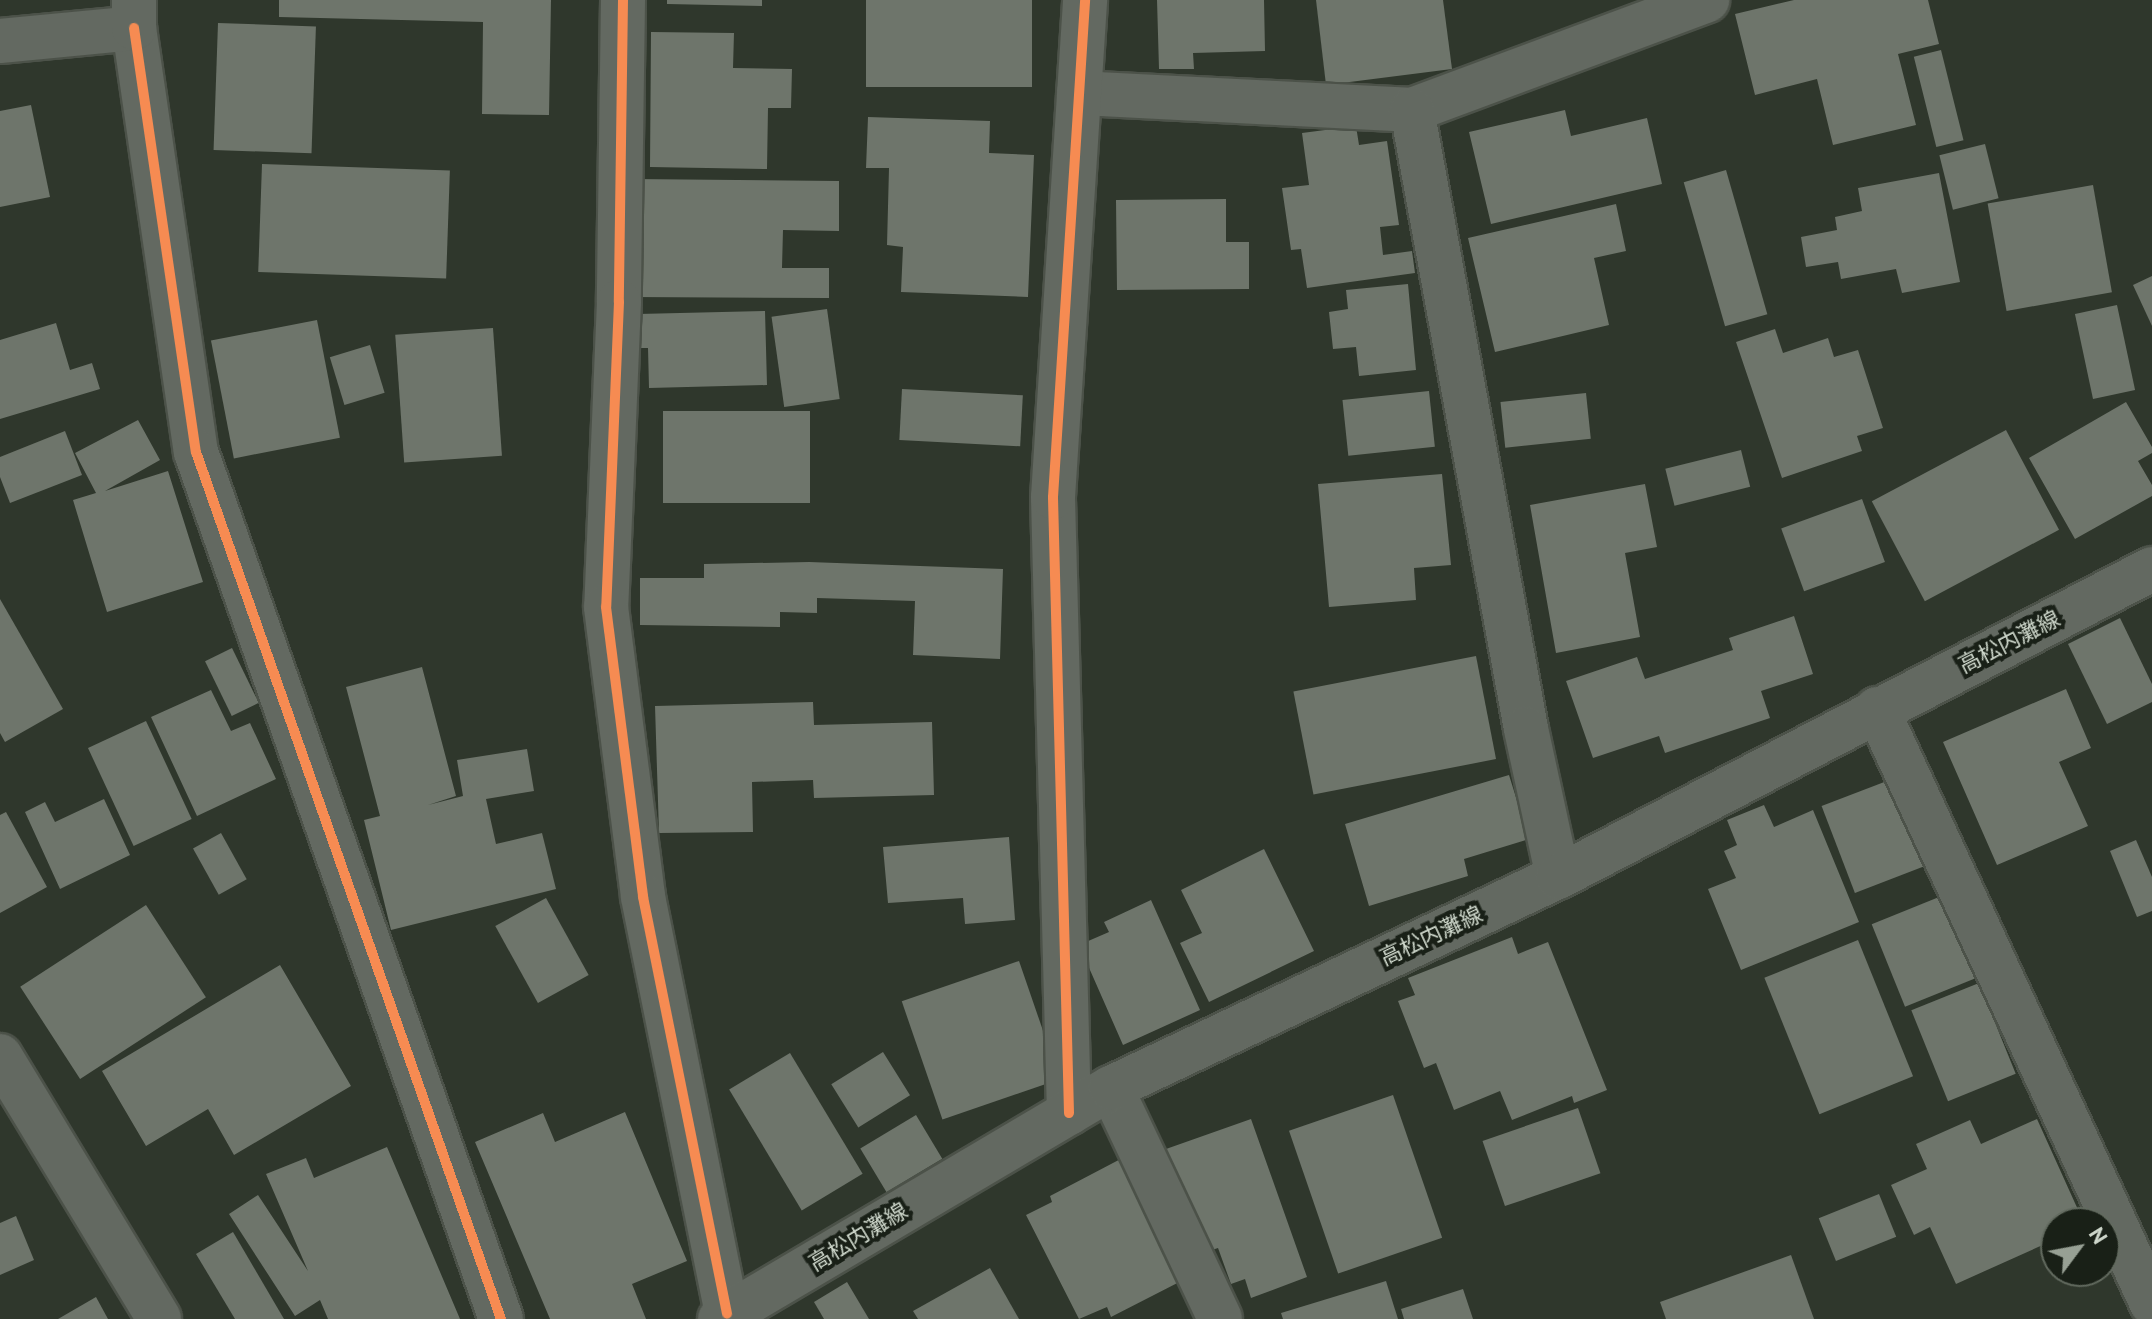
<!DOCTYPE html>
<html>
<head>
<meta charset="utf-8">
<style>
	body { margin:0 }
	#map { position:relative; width:2152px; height:1319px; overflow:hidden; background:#2f372c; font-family:"PT Sans","Noto Sans JP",sans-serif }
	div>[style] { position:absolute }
	.building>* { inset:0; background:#6e756b; transform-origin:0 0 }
	.roads { filter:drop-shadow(2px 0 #4c5249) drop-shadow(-2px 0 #4c5249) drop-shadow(0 2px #4c5249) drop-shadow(0 -2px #4c5249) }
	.minor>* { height:44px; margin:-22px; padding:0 22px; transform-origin:22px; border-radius:22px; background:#636961 }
	.secondary>* { height:44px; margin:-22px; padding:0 22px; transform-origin:22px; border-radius:22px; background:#636961 }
	.cycleway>* { height:10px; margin:-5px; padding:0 5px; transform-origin:5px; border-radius:5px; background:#f68b52 }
	span { translate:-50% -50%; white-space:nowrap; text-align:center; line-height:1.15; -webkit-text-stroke:8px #192017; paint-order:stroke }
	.street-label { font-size:22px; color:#cfd8cc }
	.north { position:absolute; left:2040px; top:1207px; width:80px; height:80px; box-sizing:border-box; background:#192017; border:2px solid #626a5f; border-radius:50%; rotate:58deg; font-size:22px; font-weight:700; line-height:32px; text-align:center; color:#cfd8cc }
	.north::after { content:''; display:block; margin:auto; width:28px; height:36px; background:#97a094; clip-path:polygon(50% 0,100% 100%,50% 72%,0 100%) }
</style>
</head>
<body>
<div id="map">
	<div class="building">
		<div style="clip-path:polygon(279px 0,551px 0,549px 115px,482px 114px,483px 22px,279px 17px)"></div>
		<div style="clip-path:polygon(667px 0,762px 0,762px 6px,667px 4px)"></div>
		<div style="left:866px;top:0;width:166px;height:87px"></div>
		<div style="clip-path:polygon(1157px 0,1264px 0,1265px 51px,1193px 53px,1194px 69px,1159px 69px)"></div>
		<div style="clip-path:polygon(1316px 0,1443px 0,1452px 69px,1326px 85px)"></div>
		<div style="clip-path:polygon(1794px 0,1928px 0,1939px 44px,1898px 54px,1916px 125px,1833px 145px,1817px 79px,1755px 95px,1735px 14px)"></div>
		<div style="left:218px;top:23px;width:98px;height:127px;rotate:2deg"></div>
		<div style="clip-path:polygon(651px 32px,734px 33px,733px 68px,792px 69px,791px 108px,768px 108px,767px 169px,650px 167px)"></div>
		<div style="left:1941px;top:50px;width:93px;height:28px;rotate:76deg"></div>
		<div style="clip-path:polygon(31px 105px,50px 197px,0 207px,0 111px)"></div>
		<div style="clip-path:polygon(1565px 110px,1571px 136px,1647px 118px,1662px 184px,1491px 224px,1469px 132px)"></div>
		<div style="clip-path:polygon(868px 117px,990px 121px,989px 153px,1034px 155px,1028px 297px,901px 292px,903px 247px,887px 245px,889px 168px,866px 168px)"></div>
		<div style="clip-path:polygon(1356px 126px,1359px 145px,1387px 141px,1399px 225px,1380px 227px,1383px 255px,1412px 251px,1415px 273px,1307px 288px,1301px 249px,1291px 250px,1282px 188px,1309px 185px,1302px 133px)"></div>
		<div style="left:1985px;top:144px;width:56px;height:47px;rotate:76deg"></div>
		<div style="left:262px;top:164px;width:188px;height:108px;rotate:2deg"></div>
		<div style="left:1726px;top:170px;width:150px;height:44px;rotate:74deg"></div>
		<div style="clip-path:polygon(1939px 173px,1960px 282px,1902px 293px,1896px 269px,1841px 279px,1838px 262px,1806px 267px,1801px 237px,1837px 230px,1835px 217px,1862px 211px,1858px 188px)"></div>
		<div style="clip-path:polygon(632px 179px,839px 181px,839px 231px,783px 230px,782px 268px,829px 268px,829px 298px,631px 297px)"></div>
		<div style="left:2093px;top:185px;width:109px;height:107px;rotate:80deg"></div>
		<div style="clip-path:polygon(1226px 199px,1226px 242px,1249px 242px,1249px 289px,1117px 290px,1116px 200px)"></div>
		<div style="clip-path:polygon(1616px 204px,1626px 251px,1594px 258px,1609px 325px,1495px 352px,1468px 238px)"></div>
		<div style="clip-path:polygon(2152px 276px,2152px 326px,2133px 285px)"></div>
		<div style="clip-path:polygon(1408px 284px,1416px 370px,1359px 376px,1356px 347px,1333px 349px,1329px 312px,1348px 309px,1346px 290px)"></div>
		<div style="left:2117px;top:305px;width:87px;height:43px;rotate:78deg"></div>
		<div style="left:827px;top:309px;width:91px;height:56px;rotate:82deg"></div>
		<div style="clip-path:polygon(765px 311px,767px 385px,649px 388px,648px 348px,639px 348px,638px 314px)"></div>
		<div style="left:317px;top:320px;width:120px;height:108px;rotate:79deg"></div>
		<div style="clip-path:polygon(56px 323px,70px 370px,92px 363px,100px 389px,0 419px,0 340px)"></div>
		<div style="left:493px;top:328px;width:128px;height:98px;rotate:86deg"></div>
		<div style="clip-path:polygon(1775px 329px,1783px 353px,1828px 338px,1834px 357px,1858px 350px,1883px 428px,1857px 436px,1862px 451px,1782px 478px,1736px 342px)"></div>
		<div style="left:370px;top:345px;width:50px;height:42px;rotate:73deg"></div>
		<div style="left:902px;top:389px;width:121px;height:51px;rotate:3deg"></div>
		<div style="left:1429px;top:391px;width:56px;height:87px;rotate:84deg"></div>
		<div style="left:1586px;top:393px;width:46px;height:86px;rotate:84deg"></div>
		<div style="clip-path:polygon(2126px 402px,2152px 447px,2152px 453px,2138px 461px,2152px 485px,2152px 496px,2075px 539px,2029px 458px)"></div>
		<div style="left:663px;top:411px;width:147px;height:92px"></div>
		<div style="clip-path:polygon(138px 420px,160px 460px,105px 491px,168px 471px,203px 582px,107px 612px,73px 500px,96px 493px,75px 453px)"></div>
		<div style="left:2006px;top:430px;width:113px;height:152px;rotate:62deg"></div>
		<div style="clip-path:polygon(65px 431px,82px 475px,10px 503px,0 477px,0 457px)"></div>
		<div style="left:1741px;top:450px;width:38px;height:78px;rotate:76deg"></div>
		<div style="clip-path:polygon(1442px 474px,1451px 565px,1414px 568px,1416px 600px,1329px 607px,1318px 484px)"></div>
		<div style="clip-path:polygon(1645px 484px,1657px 547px,1625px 553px,1640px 637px,1556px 653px,1530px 505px)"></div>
		<div style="left:1862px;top:499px;width:67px;height:86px;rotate:70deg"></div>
		<div style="clip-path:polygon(809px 562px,1003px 569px,1000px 659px,913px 655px,915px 601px,817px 598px,817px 613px,780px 612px,780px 627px,640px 625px,640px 578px,704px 578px,704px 564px)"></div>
		<div style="clip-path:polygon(0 599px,63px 709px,5px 742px,0 733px)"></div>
		<div style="clip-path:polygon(1794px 616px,1813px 674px,1761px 691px,1770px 718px,1665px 753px,1659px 736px,1593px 758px,1566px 681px,1637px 657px,1645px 679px,1733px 650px,1729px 638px)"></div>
		<div style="clip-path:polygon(2120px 618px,2152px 684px,2152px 702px,2107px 724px,2068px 644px)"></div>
		<div style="left:232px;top:648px;width:61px;height:30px;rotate:64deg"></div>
		<div style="left:1476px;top:656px;width:105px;height:186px;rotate:79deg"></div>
		<div style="clip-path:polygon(422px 667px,456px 796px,428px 805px,463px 796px,457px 760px,527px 749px,534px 791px,486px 799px,496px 844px,542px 833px,556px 889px,391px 930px,364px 820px,380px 816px,346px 687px)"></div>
		<div style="clip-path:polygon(2066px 689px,2091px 748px,2059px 762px,2088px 826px,1997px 865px,1943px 742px)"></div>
		<div style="clip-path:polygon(211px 690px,231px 731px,250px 723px,276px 779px,197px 816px,151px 717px)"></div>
		<div style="clip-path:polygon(813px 702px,814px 725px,932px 722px,934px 795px,814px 798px,813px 780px,752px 782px,753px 832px,659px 833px,655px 706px)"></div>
		<div style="left:146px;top:721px;width:108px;height:64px;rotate:65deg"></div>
		<div style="clip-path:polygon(1509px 775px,1529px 839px,1464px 859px,1468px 876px,1369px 906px,1345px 824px)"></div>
		<div style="left:1900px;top:776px;width:93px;height:84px;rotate:69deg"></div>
		<div style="clip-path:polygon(104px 799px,130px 855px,60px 889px,25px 812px,45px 802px,55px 822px)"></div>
		<div style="clip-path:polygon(1764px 805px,1774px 827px,1813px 810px,1859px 922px,1741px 970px,1708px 889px,1736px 878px,1724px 851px,1737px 845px,1727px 820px)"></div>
		<div style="clip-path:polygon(6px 812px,47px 887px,0 913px,0 815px)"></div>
		<div style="left:221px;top:833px;width:53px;height:32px;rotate:61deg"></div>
		<div style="clip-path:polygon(1009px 837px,1015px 920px,965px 924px,963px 898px,888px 903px,883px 847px)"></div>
		<div style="clip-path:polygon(2136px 840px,2152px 877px,2152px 911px,2137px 917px,2110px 851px)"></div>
		<div style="clip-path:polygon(1264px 849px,1314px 951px,1209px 1002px,1180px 943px,1202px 933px,1181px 890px)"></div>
		<div style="left:1944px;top:895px;width:89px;height:78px;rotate:68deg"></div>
		<div style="left:546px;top:898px;width:88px;height:58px;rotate:61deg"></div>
		<div style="clip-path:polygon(1151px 900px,1200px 1010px,1123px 1045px,1079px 945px,1109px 932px,1104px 922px)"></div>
		<div style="left:146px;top:905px;width:110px;height:150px;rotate:57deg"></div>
		<div style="clip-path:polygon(1512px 937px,1518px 954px,1548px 942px,1607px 1090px,1574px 1103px,1572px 1096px,1512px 1120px,1500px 1091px,1454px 1110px,1436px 1063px,1424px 1068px,1398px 1001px,1415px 995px,1408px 978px)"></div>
		<div style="left:1858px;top:940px;width:147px;height:101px;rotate:68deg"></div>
		<div style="left:1019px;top:961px;width:125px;height:124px;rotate:71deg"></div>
		<div style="clip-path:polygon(280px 965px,351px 1086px,234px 1155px,208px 1109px,146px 1146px,102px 1071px)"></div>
		<div style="left:1979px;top:983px;width:98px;height:73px;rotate:68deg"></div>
		<div style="left:883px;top:1052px;width:51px;height:61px;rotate:58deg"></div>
		<div style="left:790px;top:1053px;width:141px;height:71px;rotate:59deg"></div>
		<div style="left:1393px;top:1095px;width:151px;height:110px;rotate:71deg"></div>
		<div style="left:1578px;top:1108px;width:69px;height:101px;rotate:71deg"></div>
		<div style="clip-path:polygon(625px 1112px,687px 1261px,632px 1284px,646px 1319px,550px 1319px,475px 1142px,543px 1113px,555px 1142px)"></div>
		<div style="left:916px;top:1115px;width:51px;height:65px;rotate:59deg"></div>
		<div style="clip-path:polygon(1251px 1119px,1307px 1277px,1251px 1298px,1245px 1279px,1231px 1284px,1218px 1248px,1203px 1253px,1166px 1149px)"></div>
		<div style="clip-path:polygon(2037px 1119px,2084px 1223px,2056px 1223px,2056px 1239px,1956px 1284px,1930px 1227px,1914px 1235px,1891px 1185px,1927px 1169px,1916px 1144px,1970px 1120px,1981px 1144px)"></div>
		<div style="clip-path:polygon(387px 1147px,460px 1319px,328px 1319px,320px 1300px,295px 1316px,229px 1214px,258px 1195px,308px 1271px,266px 1174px,306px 1158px,314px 1178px)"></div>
		<div style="clip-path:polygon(1132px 1153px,1193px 1275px,1111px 1317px,1107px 1307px,1079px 1319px,1026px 1215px,1052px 1202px,1050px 1196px)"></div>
		<div style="left:1879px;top:1194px;width:46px;height:65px;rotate:68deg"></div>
		<div style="clip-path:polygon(16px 1216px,34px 1260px,0 1275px,0 1223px)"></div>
		<div style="clip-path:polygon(233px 1232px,284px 1319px,235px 1319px,196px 1254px)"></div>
		<div style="clip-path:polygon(1791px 1255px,1814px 1319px,1666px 1319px,1660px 1302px)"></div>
		<div style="clip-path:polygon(990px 1268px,1019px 1319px,918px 1319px,913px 1311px)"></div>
		<div style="clip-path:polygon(1386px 1281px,1398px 1319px,1283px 1319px,1281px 1313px)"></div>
		<div style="clip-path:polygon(847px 1282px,869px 1319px,824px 1319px,814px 1302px)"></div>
		<div style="clip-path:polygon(1463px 1289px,1473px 1319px,1404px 1319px,1401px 1309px)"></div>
		<div style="clip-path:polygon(96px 1297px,108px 1319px,58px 1319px)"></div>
	</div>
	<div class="roads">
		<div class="minor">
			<div style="left:623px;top:0;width:302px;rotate:90.8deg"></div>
			<div style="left:619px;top:302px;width:305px;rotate:92.4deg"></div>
			<div style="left:606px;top:607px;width:292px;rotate:82.7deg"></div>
			<div style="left:643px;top:897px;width:425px;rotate:78.6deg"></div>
			<div style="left:134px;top:28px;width:429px;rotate:81.7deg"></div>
			<div style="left:196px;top:452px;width:919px;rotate:70.62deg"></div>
			<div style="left:0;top:41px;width:135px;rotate:-5.5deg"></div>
			<div style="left:134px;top:28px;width:28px;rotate:-90deg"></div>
			<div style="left:1079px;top:93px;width:333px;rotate:2.9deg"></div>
			<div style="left:1412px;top:110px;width:315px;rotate:-20.4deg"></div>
			<div style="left:1412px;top:110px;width:629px;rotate:79.56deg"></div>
			<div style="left:1526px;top:729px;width:151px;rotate:77.8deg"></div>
			<div style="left:1877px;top:709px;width:655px;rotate:65.19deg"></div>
			<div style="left:0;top:1056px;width:307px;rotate:58.8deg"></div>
			<div style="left:1111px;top:1088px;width:255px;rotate:64.7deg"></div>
			<div style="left:1069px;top:1113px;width:616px;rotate:-91.49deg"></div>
			<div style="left:1053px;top:497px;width:498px;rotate:-86.3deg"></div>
		</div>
		<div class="secondary">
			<div style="left:720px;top:1319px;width:454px;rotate:-30.6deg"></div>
			<div style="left:1111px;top:1088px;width:494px;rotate:-25.3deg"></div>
			<div style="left:1558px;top:877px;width:669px;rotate:-27.41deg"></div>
		</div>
	</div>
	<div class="cycleway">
		<div style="left:623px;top:0;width:302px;rotate:90.8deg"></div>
		<div style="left:619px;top:302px;width:305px;rotate:92.4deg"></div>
		<div style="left:606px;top:607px;width:292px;rotate:82.7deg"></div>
		<div style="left:643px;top:897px;width:425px;rotate:78.6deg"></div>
		<div style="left:134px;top:28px;width:429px;rotate:81.7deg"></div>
		<div style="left:196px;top:452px;width:919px;rotate:70.62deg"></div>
		<div style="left:1069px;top:1113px;width:616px;rotate:-91.49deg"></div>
		<div style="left:1053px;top:497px;width:498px;rotate:-86.3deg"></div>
	</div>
	<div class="street-label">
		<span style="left:2009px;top:642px;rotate:-27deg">高松内灘線</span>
		<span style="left:1431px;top:936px;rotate:-25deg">高松内灘線</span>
		<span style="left:858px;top:1237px;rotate:-31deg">高松内灘線</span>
	</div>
	<div class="north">N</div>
</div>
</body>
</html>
